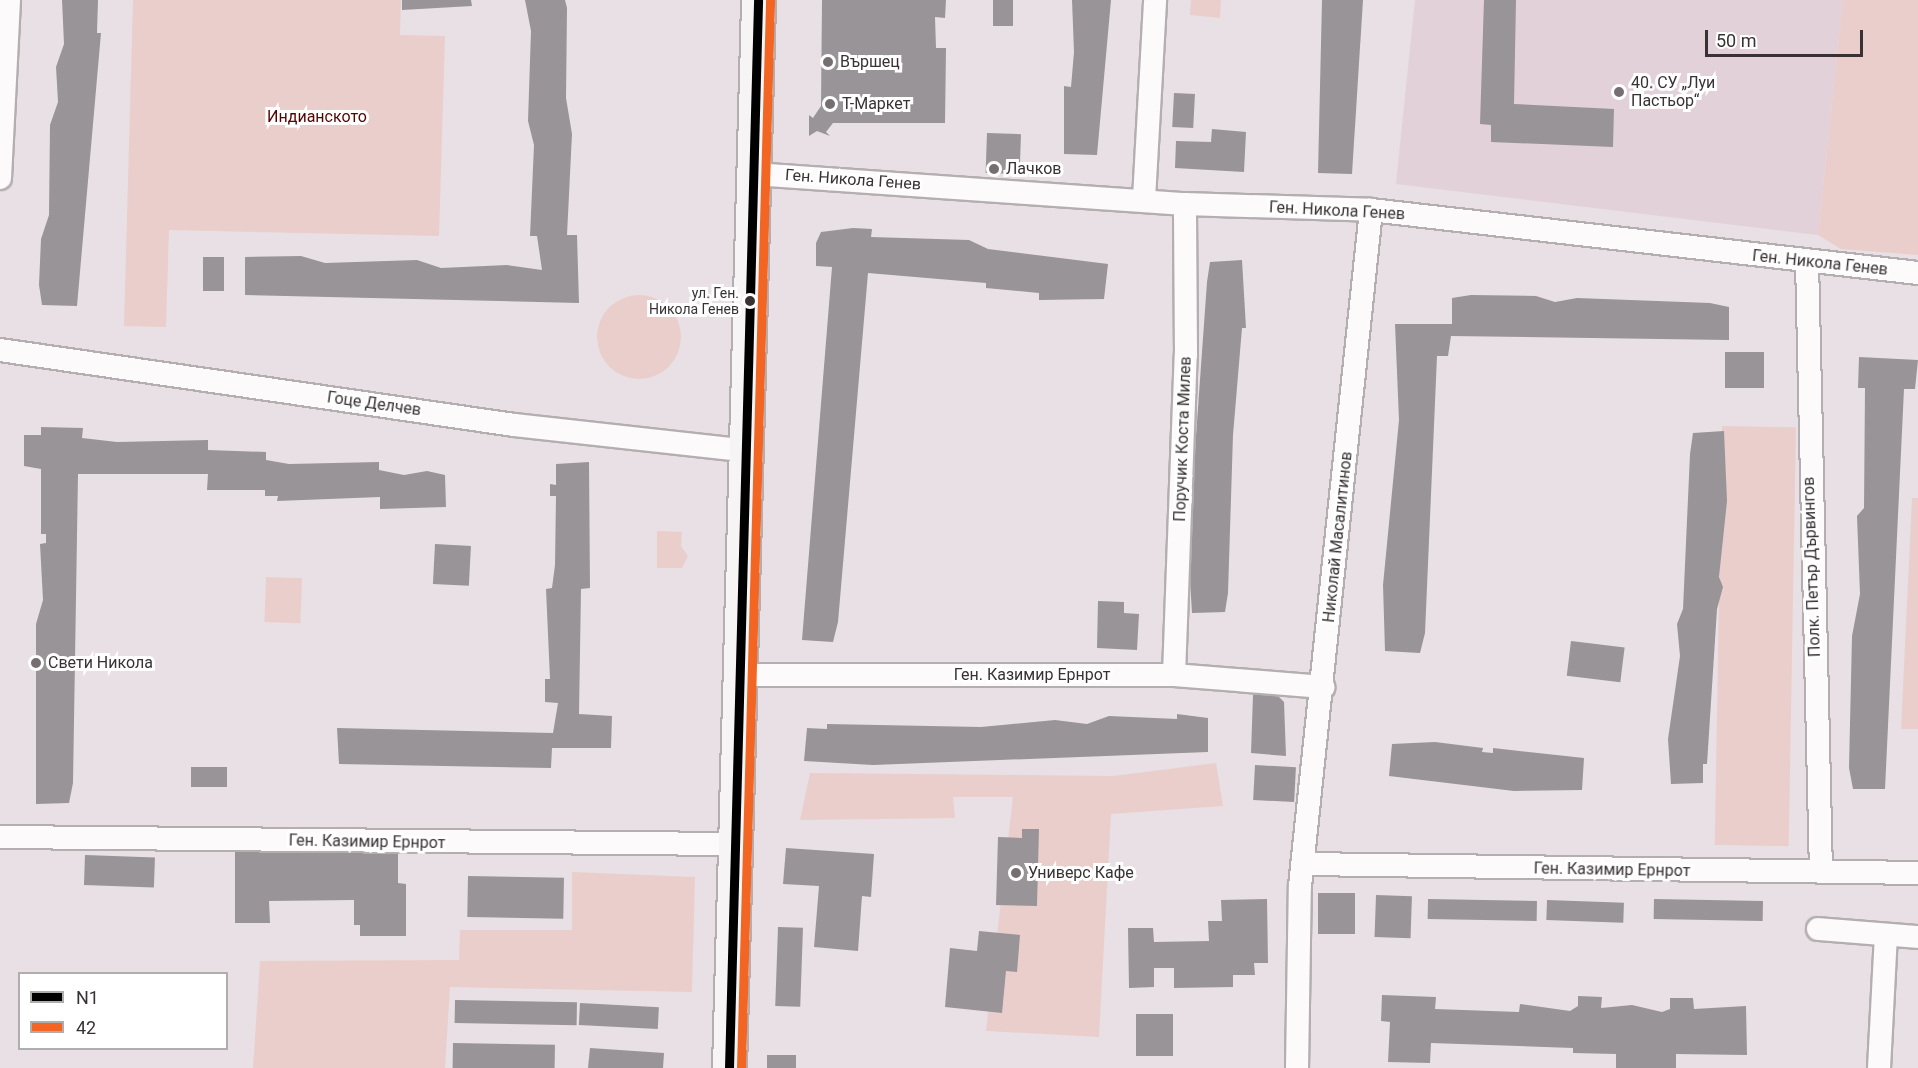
<!DOCTYPE html>
<html>
<head>
<meta charset="utf-8">
<style>
	body { margin:0 }
	#map { position:relative; width:1918px; height:1068px; overflow:hidden; background:#e8e0e4; font-family:Roboto,sans-serif }
	div>[style] { position:absolute }
	.built>* { inset:0; background:#e2d1d9 }
	.green>* { inset:0; background:#eacecb; transform-origin:0 0 }
	.round { border-radius:50% }
	.building>* { inset:0; background:#999497; transform-origin:0 0 }
	.roads { filter:drop-shadow(2px 0 #b4aeb1) drop-shadow(-2px 0 #b4aeb1) drop-shadow(0 2px #b4aeb1) drop-shadow(0 -2px #b4aeb1) }
	.street>* { height:22px; margin:-11px; padding:0 11px; transform-origin:11px; border-radius:11px; background:#fcfafb }
	.secondary>* { height:33px; margin:-16.5px; padding:0 16.5px; transform-origin:16.5px; border-radius:16.5px; background:#f7f4f5 }
	.bus-1>* { height:9px; margin:-4.5px; padding:0 4.5px; transform-origin:4.5px; border-radius:4.5px; background:#000 }
	.bus-2>* { height:9px; margin:-4.5px; padding:0 4.5px; transform-origin:4.5px; border-radius:4.5px; background:#f26522 }
	.dots>* { width:16px; height:16px; translate:-50% -50%; box-sizing:border-box; border:3px solid #fff; border-radius:50% }
	span { translate:-50% -50%; white-space:nowrap; text-align:center; line-height:1.15; -webkit-text-stroke:6px #fff; paint-order:stroke }
	.bus-label { font-size:14px; color:#383235 }
	.right { translate:-100% -50%; text-align:right }
	.poi-label { font-size:16px; color:#383235 }
	.left { translate:0 -50%; text-align:left }
	.park-label { font-size:16px; color:#540503 }
	.street-label { font-size:16px; color:#383235 }
	.legend { position:absolute; left:18px; top:972px; width:210px; height:78px; box-sizing:border-box; background:#fff; border:2px solid #afadae; margin:0; padding:8px 10px; list-style:none; font-size:18px; color:#383235 }
	.legend li { display:flex; align-items:center; gap:12px; height:30px }
	.legend b { width:30px; border:2px solid #afadae }
	.scale { position:absolute; left:1705px; top:30px; width:158px; height:27px; box-sizing:border-box; border:3px solid #383235; border-top:0; padding-left:8px; font-size:18px; line-height:21px; white-space:nowrap; color:#383235; -webkit-text-stroke:4px #fff; paint-order:stroke }
</style>
</head>
<body>
<div id="map">
	<div class="built">
		<div style="clip-path:polygon(1415px 0,1843px 0,1818px 235px,1396px 184px)"></div>
	</div>
	<div class="green">
		<div style="clip-path:polygon(133px 0,401px 0,400px 35px,445px 36px,439px 236px,169px 230px,166px 327px,124px 326px)"></div>
		<div style="clip-path:polygon(1191px 0,1221px 0,1220px 18px,1190px 15px)"></div>
		<div style="clip-path:polygon(1843px 0,1918px 0,1918px 255px,1841px 249px,1818px 235px)"></div>
		<div class="round" style="left:597px;top:295px;width:84px;height:84px"></div>
		<div style="left:1722px;top:426px;width:74px;height:419px;rotate:1deg"></div>
		<div style="clip-path:polygon(1912px 498px,1918px 498px,1918px 729px,1901px 729px)"></div>
		<div style="clip-path:polygon(657px 531px,682px 532px,681px 546px,688px 556px,682px 568px,657px 568px)"></div>
		<div style="left:266px;top:577px;width:36px;height:45px;rotate:2deg"></div>
		<div style="clip-path:polygon(1216px 763px,1223px 806px,1111px 814px,1099px 1037px,986px 1031px,1013px 797px,953px 797px,955px 818px,800px 820px,810px 773px,1113px 776px)"></div>
		<div style="clip-path:polygon(572px 872px,695px 877px,692px 992px,450px 987px,445px 1068px,253px 1068px,260px 961px,459px 960px,460px 930px,572px 930px)"></div>
	</div>
	<div class="building">
		<div style="clip-path:polygon(62px 0,98px 0,97px 33px,101px 33px,77px 306px,42px 305px,39px 285px,41px 239px,49px 215px,50px 125px,58px 102px,56px 67px,64px 44px)"></div>
		<div style="clip-path:polygon(402px 0,471px 0,472px 6px,402px 10px)"></div>
		<div style="clip-path:polygon(525px 0,565px 0,567px 8px,566px 98px,572px 134px,567px 235px,577px 235px,579px 303px,245px 295px,245px 257px,301px 256px,325px 263px,417px 260px,441px 268px,507px 265px,542px 270px,537px 236px,530px 236px,534px 145px,528px 121px,531px 31px)"></div>
		<div style="clip-path:polygon(822px 0,946px 0,945px 18px,935px 17px,936px 48px,946px 48px,945px 123px,833px 123px,826px 132px,830px 136px,817px 131px,809px 136px,809px 115px,813px 118px,821px 106px)"></div>
		<div style="left:993px;top:0;width:20px;height:26px"></div>
		<div style="clip-path:polygon(1072px 0,1111px 0,1097px 155px,1064px 154px,1064px 86px,1071px 87px,1074px 52px)"></div>
		<div style="clip-path:polygon(1322px 0,1363px 0,1352px 174px,1318px 173px)"></div>
		<div style="clip-path:polygon(1484px 0,1516px 0,1514px 104px,1614px 109px,1613px 147px,1491px 142px,1491px 125px,1480px 124px)"></div>
		<div style="left:1174px;top:93px;width:21px;height:34px;rotate:3deg"></div>
		<div style="clip-path:polygon(1212px 129px,1246px 132px,1244px 172px,1175px 168px,1176px 141px,1211px 142px)"></div>
		<div style="left:987px;top:133px;width:34px;height:40px;rotate:2deg"></div>
		<div style="clip-path:polygon(853px 228px,872px 229px,871px 237px,969px 240px,988px 249px,1108px 264px,1104px 299px,1039px 300px,1039px 293px,986px 288px,986px 283px,868px 273px,838px 622px,833px 642px,802px 640px,832px 267px,816px 266px,816px 243px,821px 232px)"></div>
		<div style="left:203px;top:257px;width:21px;height:34px"></div>
		<div style="clip-path:polygon(1242px 260px,1246px 328px,1242px 328px,1233px 435px,1228px 593px,1225px 612px,1192px 613px,1188px 548px,1207px 282px,1210px 262px)"></div>
		<div style="clip-path:polygon(1471px 295px,1536px 296px,1555px 302px,1577px 298px,1710px 303px,1729px 307px,1729px 340px,1451px 336px,1448px 356px,1437px 356px,1425px 633px,1420px 653px,1385px 651px,1383px 585px,1399px 420px,1395px 324px,1452px 324px,1452px 298px)"></div>
		<div style="left:1725px;top:352px;width:39px;height:36px"></div>
		<div style="clip-path:polygon(1859px 357px,1918px 360px,1915px 389px,1904px 389px,1885px 789px,1853px 789px,1849px 768px,1852px 636px,1860px 594px,1857px 516px,1864px 508px,1865px 388px,1858px 388px)"></div>
		<div style="clip-path:polygon(41px 427px,83px 428px,82px 438px,117px 442px,208px 440px,208px 450px,266px 452px,266px 460px,289px 464px,379px 462px,379px 470px,404px 475px,427px 471px,445px 475px,446px 507px,380px 509px,380px 497px,277px 501px,278px 496px,265px 496px,265px 490px,207px 490px,208px 474px,78px 474px,73px 783px,69px 803px,36px 804px,36px 624px,43px 600px,40px 544px,46px 543px,46px 534px,41px 534px,41px 469px,24px 466px,24px 435px,41px 435px)"></div>
		<div style="clip-path:polygon(1724px 431px,1727px 501px,1719px 577px,1723px 587px,1717px 609px,1707px 764px,1703px 764px,1703px 783px,1671px 784px,1668px 739px,1680px 656px,1677px 624px,1683px 609px,1690px 454px,1693px 433px)"></div>
		<div style="clip-path:polygon(589px 462px,590px 588px,581px 589px,579px 714px,612px 716px,611px 748px,552px 748px,551px 768px,339px 764px,337px 728px,553px 733px,558px 703px,545px 702px,545px 679px,550px 679px,546px 589px,552px 588px,555px 565px,556px 496px,550px 496px,550px 484px,556px 485px,556px 464px)"></div>
		<div style="left:435px;top:544px;width:36px;height:40px;rotate:3deg"></div>
		<div style="clip-path:polygon(1098px 601px,1124px 602px,1124px 613px,1139px 614px,1137px 650px,1097px 648px)"></div>
		<div style="left:1571px;top:641px;width:54px;height:35px;rotate:7deg"></div>
		<div style="clip-path:polygon(1253px 695px,1277px 695px,1284px 702px,1286px 756px,1251px 753px)"></div>
		<div style="clip-path:polygon(1177px 714px,1208px 718px,1208px 752px,873px 765px,804px 761px,807px 728px,827px 729px,827px 724px,981px 727px,1055px 720px,1087px 724px,1109px 716px,1177px 719px)"></div>
		<div style="clip-path:polygon(1435px 742px,1483px 748px,1482px 752px,1493px 753px,1493px 748px,1584px 758px,1582px 790px,1514px 791px,1389px 776px,1392px 744px)"></div>
		<div style="left:1255px;top:765px;width:41px;height:35px;rotate:3deg"></div>
		<div style="left:227px;top:767px;width:20px;height:36px;rotate:90deg"></div>
		<div style="clip-path:polygon(1022px 829px,1039px 829px,1037px 906px,996px 905px,998px 837px,1022px 838px)"></div>
		<div style="clip-path:polygon(786px 848px,874px 854px,871px 897px,862px 896px,858px 951px,814px 947px,819px 886px,783px 884px)"></div>
		<div style="clip-path:polygon(398px 850px,398px 883px,406px 884px,406px 936px,360px 936px,360px 925px,354px 925px,354px 900px,269px 901px,270px 923px,235px 923px,235px 851px)"></div>
		<div style="left:85px;top:855px;width:70px;height:30px;rotate:2deg"></div>
		<div style="left:468px;top:876px;width:96px;height:41px;rotate:1deg"></div>
		<div style="left:1355px;top:893px;width:41px;height:37px;rotate:90deg"></div>
		<div style="left:1376px;top:895px;width:36px;height:42px;rotate:2deg"></div>
		<div style="clip-path:polygon(1267px 899px,1268px 963px,1254px 963px,1255px 975px,1233px 975px,1233px 987px,1174px 988px,1174px 968px,1154px 968px,1154px 987px,1129px 988px,1128px 928px,1153px 928px,1154px 942px,1209px 941px,1208px 921px,1222px 921px,1221px 900px)"></div>
		<div style="left:1428px;top:899px;width:109px;height:20px;rotate:1deg"></div>
		<div style="left:1654px;top:899px;width:109px;height:20px;rotate:1deg"></div>
		<div style="left:1547px;top:900px;width:77px;height:20px;rotate:2deg"></div>
		<div style="left:778px;top:927px;width:25px;height:79px;rotate:2deg"></div>
		<div style="clip-path:polygon(979px 931px,1020px 935px,1017px 972px,1006px 971px,1002px 1013px,945px 1007px,950px 948px,977px 951px)"></div>
		<div style="clip-path:polygon(1382px 995px,1436px 997px,1435px 1009px,1519px 1012px,1520px 1004px,1570px 1011px,1578px 1006px,1578px 996px,1602px 997px,1601px 1008px,1632px 1005px,1662px 1012px,1670px 1009px,1670px 998px,1693px 998px,1694px 1009px,1746px 1006px,1747px 1055px,1676px 1054px,1676px 1068px,1616px 1068px,1616px 1054px,1573px 1053px,1573px 1048px,1431px 1043px,1430px 1063px,1388px 1062px,1390px 1022px,1381px 1021px)"></div>
		<div style="left:455px;top:1000px;width:122px;height:23px;rotate:1deg"></div>
		<div style="left:580px;top:1003px;width:79px;height:22px;rotate:3deg"></div>
		<div style="left:1136px;top:1014px;width:37px;height:42px"></div>
		<div style="left:453px;top:1043px;width:102px;height:25px;rotate:1deg"></div>
		<div style="clip-path:polygon(590px 1048px,664px 1053px,663px 1068px,588px 1068px)"></div>
		<div style="left:767px;top:1055px;width:29px;height:13px"></div>
	</div>
	<div class="roads">
		<div class="street">
			<div style="left:754px;top:174px;width:432px;rotate:4deg"></div>
			<div style="left:1185px;top:204px;width:186px;rotate:1.8deg"></div>
			<div style="left:1371px;top:210px;width:551px;rotate:6.57deg"></div>
			<div style="left:0;top:178px;width:178px;rotate:-87.1deg"></div>
			<div style="left:1144px;top:199px;width:199px;rotate:-86.8deg"></div>
			<div style="left:1807px;top:261px;width:611px;rotate:88.69deg"></div>
			<div style="left:0;top:350px;width:519px;rotate:8.3deg"></div>
			<div style="left:514px;top:425px;width:236px;rotate:6.3deg"></div>
			<div style="left:739px;top:675px;width:435px"></div>
			<div style="left:1174px;top:675px;width:150px;rotate:4.6deg"></div>
			<div style="left:1174px;top:675px;width:320px;rotate:-87.9deg"></div>
			<div style="left:1186px;top:355px;width:151px;rotate:-90.4deg"></div>
			<div style="left:0;top:837px;width:734px;rotate:0.55deg"></div>
			<div style="left:1305px;top:864px;width:613px;rotate:0.84deg"></div>
			<div style="left:1818px;top:929px;width:100px;rotate:4.6deg"></div>
			<div style="left:1297px;top:1068px;width:182px;rotate:-89.1deg"></div>
			<div style="left:1300px;top:886px;width:680px;rotate:-84deg"></div>
			<div style="left:1879px;top:1068px;width:133px;rotate:-87deg"></div>
		</div>
		<div class="secondary">
			<div style="left:729px;top:1068px;width:1068px;rotate:-88.44deg"></div>
		</div>
	</div>
	<div class="bus-1">
		<div style="left:729px;top:1068px;width:1068px;rotate:-88.44deg"></div>
	</div>
	<div class="bus-2">
		<div style="left:741px;top:1068px;width:1068px;rotate:-88.44deg"></div>
	</div>
	<div class="dots">
		<div style="left:828px;top:62px;background:#766f72"></div>
		<div style="left:1619px;top:92px;background:#766f72"></div>
		<div style="left:830px;top:104px;background:#766f72"></div>
		<div style="left:994px;top:169px;background:#766f72"></div>
		<div style="left:750px;top:301px;background:#383235"></div>
		<div style="left:36px;top:663px;background:#766f72"></div>
		<div style="left:1016px;top:873px;background:#766f72"></div>
	</div>
	<div class="bus-label">
		<span class="right" style="left:739px;top:301px">ул. Ген.<br>Никола Генев</span>
	</div>
	<div class="poi-label">
		<span class="left" style="left:840px;top:62px">Вършец</span>
		<span class="left" style="left:1631px;top:92px">40. СУ „Луи<br>Пастьор“</span>
		<span class="left" style="left:842px;top:104px">Т-Маркет</span>
		<span class="left" style="left:1006px;top:169px">Лачков</span>
		<span class="left" style="left:48px;top:663px">Свети Никола</span>
		<span class="left" style="left:1028px;top:873px">Универс Кафе</span>
	</div>
	<div class="park-label">
		<span style="left:317px;top:117px">Индианското</span>
	</div>
	<div class="street-label">
		<span style="left:853px;top:180px;rotate:4deg">Ген. Никола Генев</span>
		<span style="left:1337px;top:211px;rotate:3deg">Ген. Никола Генев</span>
		<span style="left:1820px;top:263px;rotate:6deg">Ген. Никола Генев</span>
		<span style="left:374px;top:404px;rotate:8deg">Гоце Делчев</span>
		<span style="left:1183px;top:439px;rotate:-88deg">Поручик Коста Милев</span>
		<span style="left:1338px;top:537px;rotate:-84deg">Николай Масалитинов</span>
		<span style="left:1812px;top:567px;rotate:-92deg">Полк. Петър Дървингов</span>
		<span style="left:1032px;top:675px">Ген. Казимир Ернрот</span>
		<span style="left:367px;top:842px;rotate:1deg">Ген. Казимир Ернрот</span>
		<span style="left:1612px;top:870px;rotate:1deg">Ген. Казимир Ернрот</span>
	</div>
	<ul class="legend">
	<li><b style="height:8px;background:#000"></b>N1</li>
	<li><b style="height:8px;background:#f26522"></b>42</li>
	</ul>
	<div class="scale">50 m</div>
</div>
</body>
</html>
